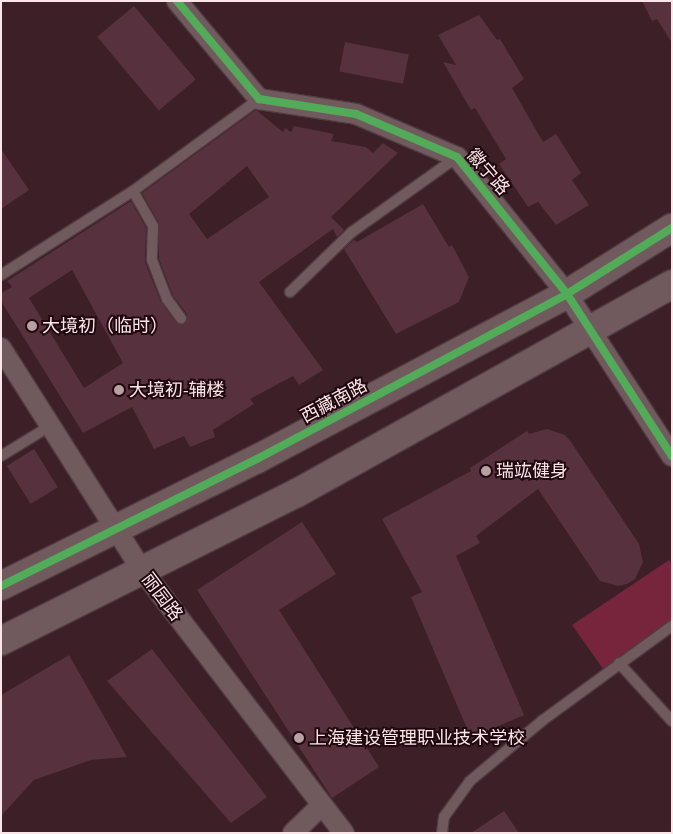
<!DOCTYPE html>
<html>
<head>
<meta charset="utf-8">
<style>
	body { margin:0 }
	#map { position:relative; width:673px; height:834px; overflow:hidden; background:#3c1f27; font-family:"Source Serif 4","Noto Sans SC",serif }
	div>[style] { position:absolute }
	.green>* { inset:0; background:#77253c }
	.building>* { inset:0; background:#57313e; transform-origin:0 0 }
	.roads { filter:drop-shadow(1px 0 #503b40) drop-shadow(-1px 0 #503b40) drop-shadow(0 1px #503b40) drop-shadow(0 -1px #503b40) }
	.service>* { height:10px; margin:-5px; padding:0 5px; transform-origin:5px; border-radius:5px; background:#715a5e }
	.minor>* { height:20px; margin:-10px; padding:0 10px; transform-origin:10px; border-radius:10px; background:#715a5e }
	.secondary>* { height:28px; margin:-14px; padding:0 14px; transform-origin:14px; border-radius:14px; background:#715a5e }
	.cycleway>* { height:8px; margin:-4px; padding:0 4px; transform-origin:4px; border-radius:4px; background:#51ab58 }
	.dots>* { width:14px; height:14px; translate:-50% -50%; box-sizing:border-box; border:2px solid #20090e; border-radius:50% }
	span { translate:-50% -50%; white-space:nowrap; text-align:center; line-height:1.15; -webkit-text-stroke:4px #20090e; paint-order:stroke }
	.street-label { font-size:18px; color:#fbe5e8 }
	.poi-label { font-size:18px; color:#fbe5e8 }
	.left { translate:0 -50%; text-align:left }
	.frame { position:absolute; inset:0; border:2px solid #fbe5e8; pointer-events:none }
</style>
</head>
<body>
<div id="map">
	<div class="green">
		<div style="clip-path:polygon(669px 560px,672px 565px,672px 626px,606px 673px,572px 625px)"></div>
	</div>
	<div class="building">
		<div style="clip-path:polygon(642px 1px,672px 1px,672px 43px,657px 19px,652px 21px)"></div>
		<div style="left:134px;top:6px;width:96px;height:48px;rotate:50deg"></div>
		<div style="clip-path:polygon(479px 15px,497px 40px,500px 39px,524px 79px,512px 88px,543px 142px,556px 134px,581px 173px,572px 180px,589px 205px,556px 225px,538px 202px,528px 207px,499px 164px,506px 159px,475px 108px,471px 110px,443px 62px,456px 65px,438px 35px)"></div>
		<div style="left:345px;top:42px;width:65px;height:30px;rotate:11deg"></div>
		<div style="clip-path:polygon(evenodd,256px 110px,283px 132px,285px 128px,291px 132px,294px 126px,334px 134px,331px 141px,366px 147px,373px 153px,383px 143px,398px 153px,331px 217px,344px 230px,337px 237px,333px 229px,259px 282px,323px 370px,299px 385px,293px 376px,250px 399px,254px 404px,213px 430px,215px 437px,190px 447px,184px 436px,154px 449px,132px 407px,83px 433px,1px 301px,1px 293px,12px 287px,7px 281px,131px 201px,146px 228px,145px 262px,161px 302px,176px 322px,185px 324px,187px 314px,173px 296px,159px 259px,159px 223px,142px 193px,256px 110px,247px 166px,269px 197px,207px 239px,189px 214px,247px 166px,256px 110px,72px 270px,123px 363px,84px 388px,29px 298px,72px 270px)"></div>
		<div style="clip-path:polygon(1px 149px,29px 190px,1px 209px)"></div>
		<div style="clip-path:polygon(423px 204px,449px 247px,452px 245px,469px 277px,459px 302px,396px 334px,344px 249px,354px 240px,357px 242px)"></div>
		<div style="clip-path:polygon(547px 429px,565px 435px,571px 442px,639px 544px,643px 562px,635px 579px,627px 584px,618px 586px,600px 581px,538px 489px,476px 536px,480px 543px,456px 556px,524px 715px,471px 738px,411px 597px,422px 592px,382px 519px,471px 471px,470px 468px,527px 431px,529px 434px)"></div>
		<div style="left:34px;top:449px;width:45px;height:32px;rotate:58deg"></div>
		<div style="clip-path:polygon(302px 522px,336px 574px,279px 610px,379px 767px,332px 798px,197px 590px)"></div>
		<div style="clip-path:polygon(152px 649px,267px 797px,231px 823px,107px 681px)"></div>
		<div style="clip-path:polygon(69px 655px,127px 757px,91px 760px,34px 780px,1px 816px,1px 695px)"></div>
		<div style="clip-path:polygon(504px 811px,519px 833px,471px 833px)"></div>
	</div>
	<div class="roads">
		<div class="service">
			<div style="left:133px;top:191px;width:40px;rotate:60.3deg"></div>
			<div style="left:153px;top:226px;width:34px;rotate:92deg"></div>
			<div style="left:152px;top:260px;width:42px;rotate:69deg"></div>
			<div style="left:167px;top:299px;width:24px;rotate:54deg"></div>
			<div style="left:1px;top:275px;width:156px;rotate:-32.5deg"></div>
			<div style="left:133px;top:191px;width:156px;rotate:-36.1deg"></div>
			<div style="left:290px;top:292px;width:86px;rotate:-44.1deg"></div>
			<div style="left:352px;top:232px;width:129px;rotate:-35.5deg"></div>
			<div style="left:1px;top:456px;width:57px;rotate:-31.5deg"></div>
			<div style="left:619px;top:663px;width:79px;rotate:47.6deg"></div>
			<div style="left:442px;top:833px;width:16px;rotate:-83deg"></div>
			<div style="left:444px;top:817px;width:44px;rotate:-54.2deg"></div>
			<div style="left:470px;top:781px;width:95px;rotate:-39.9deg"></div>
			<div style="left:543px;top:720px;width:160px;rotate:-36.1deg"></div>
		</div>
		<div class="minor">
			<div style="left:177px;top:1px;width:128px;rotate:50.1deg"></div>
			<div style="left:259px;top:99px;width:98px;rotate:8.8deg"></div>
			<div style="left:356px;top:114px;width:110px;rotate:23.1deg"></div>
			<div style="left:457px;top:157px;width:176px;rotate:51.2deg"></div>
			<div style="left:567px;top:294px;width:193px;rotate:57.1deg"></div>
			<div style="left:1px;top:348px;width:263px;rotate:57.6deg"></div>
			<div style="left:142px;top:570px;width:332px;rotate:52.5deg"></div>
			<div style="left:293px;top:833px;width:40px;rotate:-44deg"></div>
		</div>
		<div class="secondary">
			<div style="left:1px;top:586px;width:286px;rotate:-26.4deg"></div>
			<div style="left:257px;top:459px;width:351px;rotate:-28deg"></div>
			<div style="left:567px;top:294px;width:124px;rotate:-32.2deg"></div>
			<div style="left:1px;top:641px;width:331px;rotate:-26.6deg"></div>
			<div style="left:297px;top:493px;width:429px;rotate:-29.1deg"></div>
		</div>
	</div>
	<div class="cycleway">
		<div style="left:177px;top:1px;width:128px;rotate:50.1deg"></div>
		<div style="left:259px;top:99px;width:98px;rotate:8.8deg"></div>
		<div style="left:356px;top:114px;width:110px;rotate:23.1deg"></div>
		<div style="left:457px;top:157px;width:176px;rotate:51.2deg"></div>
		<div style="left:567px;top:294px;width:193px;rotate:57.1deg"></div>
		<div style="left:1px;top:586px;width:286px;rotate:-26.4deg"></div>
		<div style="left:257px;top:459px;width:351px;rotate:-28deg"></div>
		<div style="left:567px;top:294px;width:124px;rotate:-32.2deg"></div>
	</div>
	<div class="dots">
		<div style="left:32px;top:326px;background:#b8a0a4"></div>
		<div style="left:119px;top:390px;background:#b8a0a4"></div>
		<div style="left:486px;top:471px;background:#b8a0a4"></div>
		<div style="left:299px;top:738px;background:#b8a0a4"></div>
	</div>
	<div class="street-label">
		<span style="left:488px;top:172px;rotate:49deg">徽宁路</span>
		<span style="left:334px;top:401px;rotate:-28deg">西藏南路</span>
		<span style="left:162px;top:597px;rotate:53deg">丽园路</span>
	</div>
	<div class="poi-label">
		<span class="left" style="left:42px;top:326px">大境初（临时）</span>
		<span class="left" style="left:129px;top:390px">大境初-辅楼</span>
		<span class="left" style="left:496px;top:471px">瑞竑健身</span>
		<span class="left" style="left:309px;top:738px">上海建设管理职业技术学校</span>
	</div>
	<div class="frame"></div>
</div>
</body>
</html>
